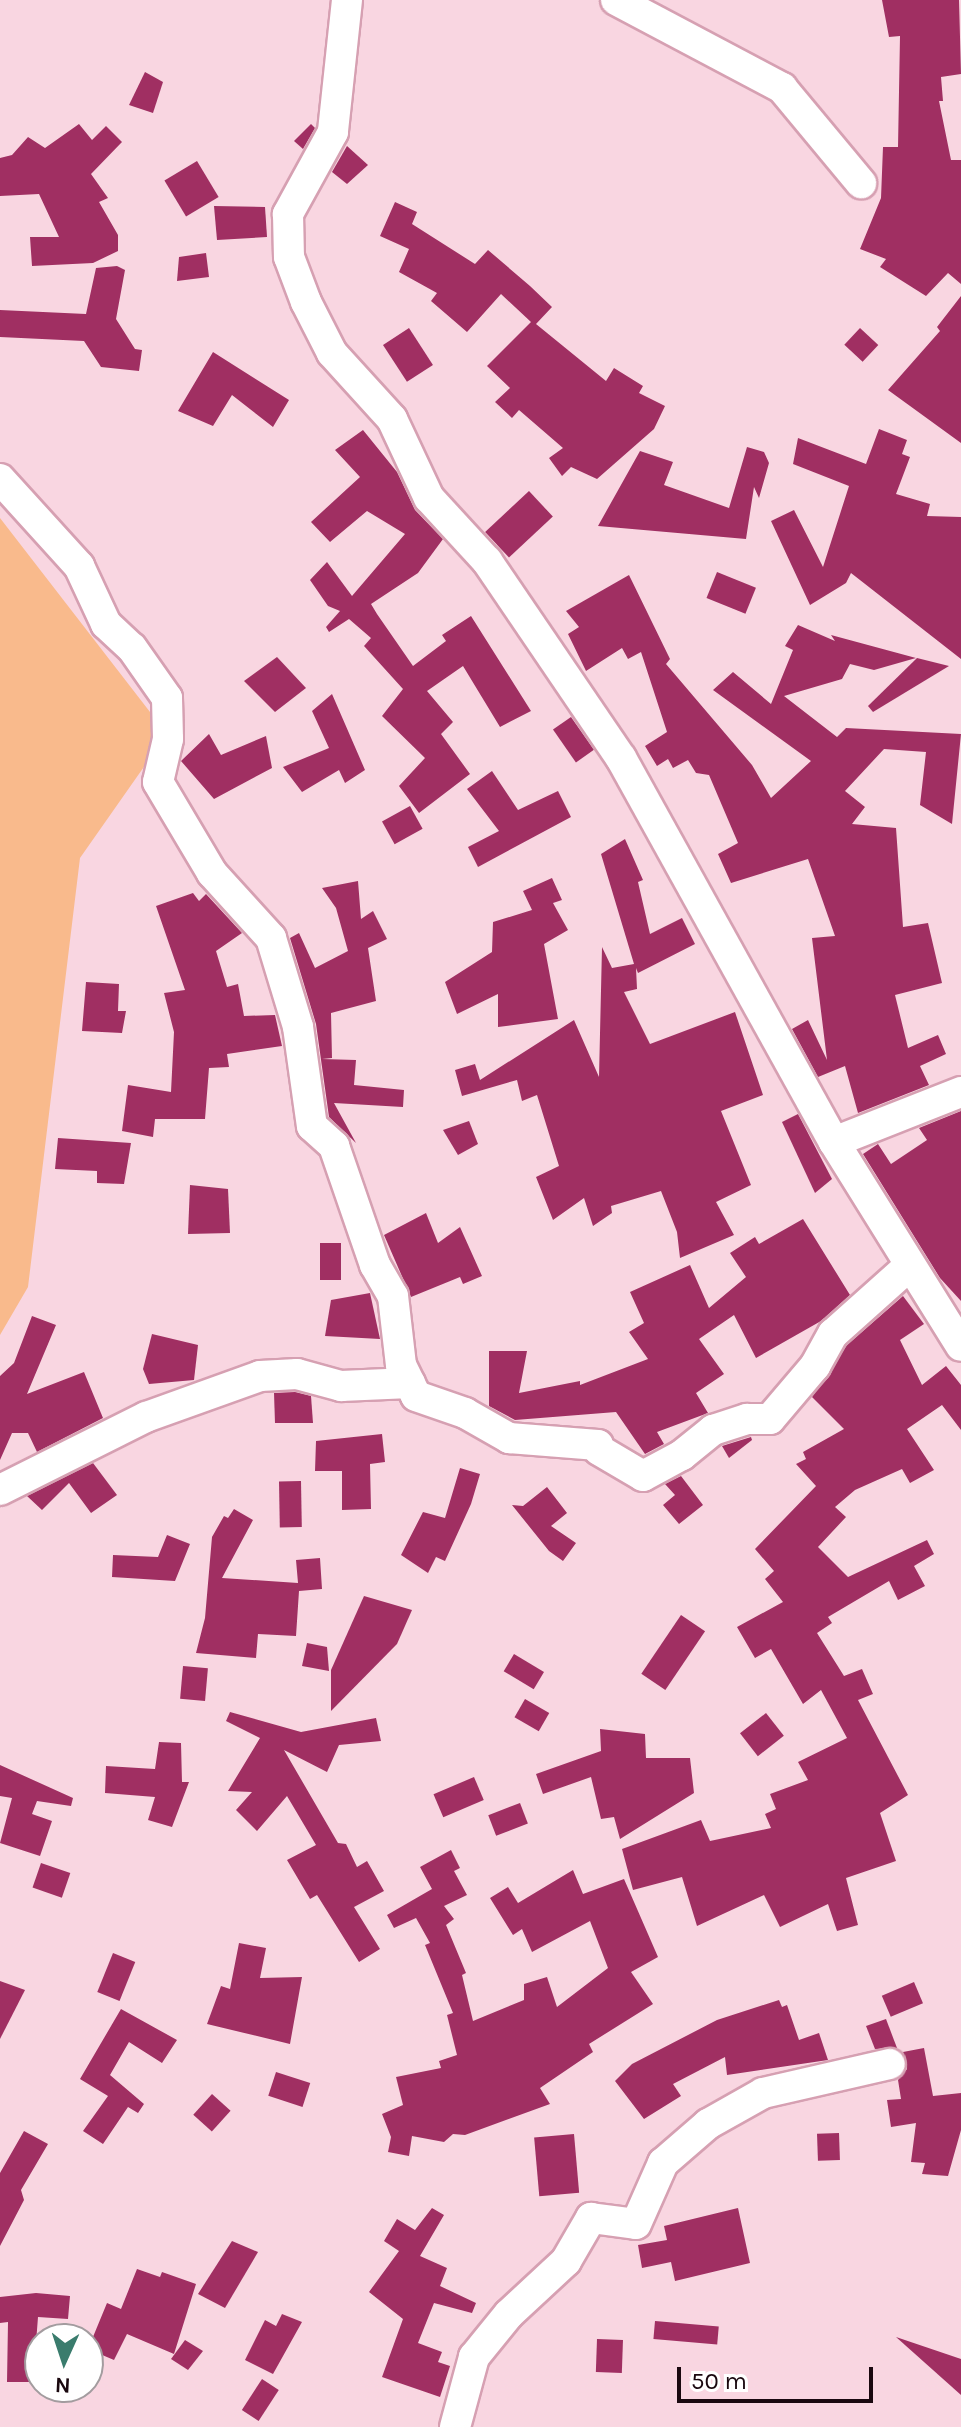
<!DOCTYPE html>
<html>
<head>
<meta charset="utf-8">
<style>
	body { margin:0 }
	#map { position:relative; width:961px; height:2427px; overflow:hidden; background:#f9d6e1; font-family:Karla,sans-serif }
	div>[style] { position:absolute }
	.green>* { inset:0; background:#f9ba8c }
	.building>* { inset:0; background:#a02f62; transform-origin:0 0 }
	.roads { filter:drop-shadow(2px 0 #d6a0b2) drop-shadow(-2px 0 #d6a0b2) drop-shadow(0 2px #d6a0b2) drop-shadow(0 -2px #d6a0b2) }
	.minor>* { height:30px; margin:-15px; padding:0 15px; transform-origin:15px; border-radius:15px; background:#fff }
	span { translate:-50% -50%; white-space:nowrap; text-align:center; line-height:1.15; -webkit-text-stroke:8px #fff; paint-order:stroke }
	.north { position:absolute; left:24px; top:2323px; width:80px; height:80px; box-sizing:border-box; background:#fff; border:2px solid #a39c9f; border-radius:50%; rotate:183deg; font-size:22px; font-weight:700; line-height:32px; text-align:center; color:#1a080f }
	.north::after { content:''; display:block; margin:auto; width:28px; height:36px; background:#3a7c6d; clip-path:polygon(50% 0,100% 100%,50% 72%,0 100%) }
	.scale { position:absolute; left:677px; top:2367px; width:196px; height:36px; box-sizing:border-box; border:4px solid #1a080f; border-top:0; padding-left:10px; font-size:24px; line-height:28px; white-space:nowrap; color:#1a080f; -webkit-text-stroke:6px #fff; paint-order:stroke }
</style>
</head>
<body>
<div id="map">
	<div class="green">
		<div style="clip-path:polygon(0 518px,167px 734px,80px 858px,28px 1287px,0 1335px)"></div>
	</div>
	<div class="building">
		<div style="clip-path:polygon(882px 0,959px 0,961px 74px,941px 77px,943px 101px,939px 101px,951px 160px,961px 160px,961px 284px,948px 273px,926px 296px,880px 267px,886px 259px,860px 249px,881px 198px,883px 147px,898px 147px,900px 36px,889px 37px)"></div>
		<div style="clip-path:polygon(145px 72px,163px 82px,153px 113px,129px 105px)"></div>
		<div style="clip-path:polygon(79px 124px,92px 140px,106px 126px,122px 142px,91px 174px,108px 198px,99px 202px,118px 235px,118px 251px,93px 263px,32px 266px,30px 237px,59px 237px,39px 194px,0 196px,0 158px,12px 155px,28px 137px,45px 148px)"></div>
		<div style="clip-path:polygon(311px 124px,315px 128px,303px 149px,294px 141px)"></div>
		<div style="clip-path:polygon(347px 146px,368px 165px,347px 184px,332px 172px)"></div>
		<div style="left:197px;top:161px;width:42px;height:38px;rotate:59deg"></div>
		<div style="clip-path:polygon(395px 202px,417px 212px,412px 224px,475px 264px,488px 250px,530px 286px,552px 307px,536px 324px,606px 381px,614px 368px,643px 386px,639px 393px,665px 406px,654px 429px,597px 479px,571px 467px,562px 476px,549px 458px,563px 448px,519px 410px,512px 418px,495px 402px,510px 388px,487px 366px,531px 322px,501px 294px,467px 332px,431px 301px,437px 293px,399px 272px,409px 249px,380px 236px)"></div>
		<div style="clip-path:polygon(214px 206px,265px 207px,267px 237px,217px 240px)"></div>
		<div style="clip-path:polygon(206px 253px,209px 277px,177px 281px,179px 257px)"></div>
		<div style="clip-path:polygon(117px 266px,125px 270px,116px 319px,135px 349px,142px 350px,139px 371px,101px 367px,84px 341px,0 337px,0 310px,86px 314px,96px 268px)"></div>
		<div style="clip-path:polygon(961px 296px,961px 443px,888px 390px,940px 331px,937px 327px)"></div>
		<div style="left:409px;top:328px;width:44px;height:31px;rotate:57deg"></div>
		<div style="left:860px;top:328px;width:25px;height:23px;rotate:43deg"></div>
		<div style="clip-path:polygon(213px 352px,289px 400px,273px 427px,232px 395px,213px 426px,178px 411px)"></div>
		<div style="clip-path:polygon(879px 429px,907px 440px,902px 454px,910px 457px,896px 494px,930px 504px,927px 516px,961px 517px,961px 659px,851px 573px,846px 583px,810px 605px,771px 521px,794px 510px,823px 567px,849px 486px,793px 464px,798px 438px,866px 464px)"></div>
		<div style="clip-path:polygon(363px 430px,397px 472px,415px 510px,443px 539px,418px 573px,371px 604px,377px 614px,413px 666px,446px 641px,442px 635px,471px 616px,531px 711px,500px 727px,463px 666px,427px 691px,453px 722px,441px 734px,470px 774px,419px 813px,399px 786px,425px 758px,382px 716px,403px 689px,364px 646px,371px 638px,349px 619px,329px 632px,326px 627px,340px 611px,328px 606px,310px 580px,327px 562px,352px 596px,405px 534px,367px 511px,330px 542px,311px 522px,360px 477px,335px 450px)"></div>
		<div style="clip-path:polygon(747px 447px,764px 452px,769px 463px,759px 498px,754px 487px,746px 539px,598px 526px,640px 451px,673px 462px,664px 485px,729px 508px)"></div>
		<div style="left:529px;top:491px;width:35px;height:60px;rotate:47deg"></div>
		<div style="left:717px;top:572px;width:42px;height:28px;rotate:22deg"></div>
		<div style="clip-path:polygon(629px 575px,670px 659px,666px 664px,752px 765px,771px 798px,811px 761px,713px 690px,733px 672px,771px 704px,793px 650px,785px 646px,798px 625px,835px 641px,831px 635px,916px 658px,874px 670px,850px 664px,842px 679px,784px 696px,837px 737px,846px 728px,961px 734px,952px 824px,920px 805px,926px 752px,884px 749px,845px 791px,865px 807px,852px 824px,896px 828px,903px 927px,928px 923px,942px 983px,895px 995px,908px 1048px,938px 1035px,946px 1054px,920px 1066px,929px 1085px,858px 1113px,845px 1066px,818px 1077px,792px 1029px,808px 1020px,827px 1060px,812px 938px,835px 936px,808px 859px,731px 883px,718px 854px,738px 843px,709px 775px,696px 773px,688px 760px,673px 768px,668px 759px,657px 766px,645px 746px,667px 732px,641px 652px,628px 659px,622px 648px,586px 671px,568px 634px,579px 627px,566px 611px)"></div>
		<div style="clip-path:polygon(277px 657px,306px 688px,275px 712px,244px 681px)"></div>
		<div style="clip-path:polygon(917px 658px,949px 666px,873px 712px,868px 706px)"></div>
		<div style="clip-path:polygon(332px 694px,365px 770px,345px 783px,339px 770px,302px 792px,283px 767px,329px 748px,312px 711px)"></div>
		<div style="left:571px;top:717px;width:40px;height:22px;rotate:55deg"></div>
		<div style="clip-path:polygon(209px 734px,221px 755px,266px 736px,272px 768px,214px 799px,181px 761px)"></div>
		<div style="clip-path:polygon(492px 771px,518px 810px,558px 791px,571px 817px,478px 867px,468px 847px,499px 831px,467px 789px)"></div>
		<div style="left:410px;top:806px;width:26px;height:32px;rotate:61deg"></div>
		<div style="clip-path:polygon(625px 839px,643px 880px,638px 882px,650px 934px,682px 918px,695px 944px,638px 973px,636px 968px,637px 989px,624px 992px,650px 1044px,735px 1012px,763px 1095px,721px 1111px,751px 1185px,716px 1202px,734px 1235px,680px 1258px,677px 1232px,661px 1191px,611px 1206px,612px 1213px,593px 1226px,584px 1198px,553px 1220px,536px 1177px,559px 1166px,537px 1095px,522px 1101px,517px 1080px,462px 1096px,455px 1070px,475px 1064px,480px 1080px,574px 1020px,599px 1077px,602px 947px,612px 968px,634px 964px,601px 854px)"></div>
		<div style="clip-path:polygon(552px 878px,562px 900px,553px 903px,568px 930px,544px 944px,558px 1019px,498px 1027px,498px 994px,457px 1014px,445px 982px,492px 952px,493px 922px,532px 910px,523px 891px)"></div>
		<div style="clip-path:polygon(358px 881px,361px 919px,373px 911px,387px 939px,368px 948px,376px 1001px,331px 1013px,332px 1058px,322px 1059px,356px 1060px,354px 1085px,404px 1090px,403px 1107px,334px 1103px,356px 1143px,329px 1117px,316px 1024px,290px 938px,299px 933px,315px 968px,348px 951px,336px 908px,322px 888px)"></div>
		<div style="clip-path:polygon(193px 893px,199px 901px,206px 894px,242px 933px,216px 951px,227px 987px,238px 984px,244px 1016px,275px 1015px,282px 1046px,227px 1054px,229px 1067px,209px 1068px,205px 1119px,155px 1119px,153px 1137px,122px 1131px,128px 1085px,171px 1092px,174px 1032px,164px 993px,185px 990px,156px 906px)"></div>
		<div style="clip-path:polygon(86px 982px,119px 984px,118px 1011px,126px 1011px,122px 1033px,82px 1031px)"></div>
		<div style="clip-path:polygon(961px 1111px,961px 1301px,940px 1278px,863px 1154px,878px 1144px,891px 1164px,927px 1140px,919px 1128px)"></div>
		<div style="clip-path:polygon(798px 1114px,832px 1179px,815px 1193px,782px 1122px)"></div>
		<div style="clip-path:polygon(469px 1121px,478px 1144px,458px 1155px,443px 1130px)"></div>
		<div style="clip-path:polygon(58px 1138px,131px 1143px,124px 1184px,97px 1183px,97px 1171px,55px 1169px)"></div>
		<div style="clip-path:polygon(190px 1185px,228px 1189px,230px 1233px,188px 1234px)"></div>
		<div style="clip-path:polygon(426px 1213px,438px 1243px,460px 1227px,482px 1276px,463px 1284px,460px 1277px,411px 1297px,384px 1235px)"></div>
		<div style="clip-path:polygon(803px 1219px,850px 1295px,821px 1321px,756px 1358px,734px 1315px,699px 1339px,724px 1374px,696px 1393px,708px 1413px,657px 1432px,664px 1444px,645px 1454px,616px 1412px,515px 1420px,489px 1406px,489px 1351px,527px 1351px,519px 1393px,580px 1381px,580px 1385px,648px 1359px,629px 1332px,644px 1323px,630px 1292px,690px 1265px,709px 1308px,746px 1277px,730px 1253px,755px 1237px,759px 1244px)"></div>
		<div style="left:320px;top:1243px;width:21px;height:37px"></div>
		<div style="clip-path:polygon(370px 1293px,380px 1339px,325px 1336px,331px 1300px)"></div>
		<div style="clip-path:polygon(903px 1296px,924px 1324px,900px 1340px,922px 1385px,946px 1366px,961px 1385px,961px 1430px,942px 1405px,907px 1429px,934px 1470px,910px 1483px,902px 1469px,855px 1490px,835px 1507px,846px 1517px,818px 1547px,848px 1577px,927px 1540px,934px 1554px,914px 1566px,925px 1586px,898px 1600px,889px 1581px,828px 1617px,832px 1623px,817px 1633px,844px 1676px,862px 1669px,873px 1694px,858px 1700px,908px 1795px,880px 1813px,896px 1861px,846px 1878px,858px 1925px,837px 1931px,828px 1904px,780px 1927px,764px 1895px,697px 1926px,682px 1877px,633px 1890px,622px 1849px,701px 1820px,710px 1841px,771px 1828px,765px 1814px,776px 1809px,770px 1794px,808px 1780px,798px 1762px,847px 1738px,821px 1690px,803px 1704px,771px 1649px,755px 1658px,737px 1627px,783px 1602px,765px 1579px,774px 1571px,755px 1549px,816px 1486px,796px 1464px,806px 1459px,803px 1452px,844px 1429px,812px 1397px,847px 1345px)"></div>
		<div style="clip-path:polygon(32px 1316px,56px 1325px,27px 1394px,84px 1372px,103px 1418px,37px 1452px,28px 1433px,12px 1433px,0 1460px,0 1376px,14px 1363px)"></div>
		<div style="clip-path:polygon(152px 1334px,198px 1345px,194px 1380px,149px 1384px,143px 1369px)"></div>
		<div style="clip-path:polygon(295px 1392px,311px 1396px,313px 1423px,275px 1423px,274px 1393px)"></div>
		<div style="clip-path:polygon(382px 1434px,385px 1462px,370px 1464px,371px 1509px,342px 1510px,342px 1471px,315px 1471px,316px 1441px)"></div>
		<div style="clip-path:polygon(751px 1437px,752px 1440px,729px 1458px,722px 1446px)"></div>
		<div style="clip-path:polygon(93px 1463px,117px 1495px,91px 1513px,69px 1483px,42px 1510px,27px 1496px)"></div>
		<div style="clip-path:polygon(460px 1468px,480px 1474px,471px 1504px,445px 1561px,436px 1557px,428px 1573px,401px 1555px,423px 1512px,445px 1518px)"></div>
		<div style="clip-path:polygon(681px 1476px,703px 1505px,679px 1524px,663px 1505px,675px 1495px,665px 1484px)"></div>
		<div style="left:301px;top:1481px;width:46px;height:22px;rotate:89deg"></div>
		<div style="clip-path:polygon(547px 1487px,567px 1513px,551px 1526px,576px 1543px,563px 1561px,549px 1551px,512px 1505px,523px 1506px)"></div>
		<div style="clip-path:polygon(234px 1509px,253px 1520px,222px 1578px,298px 1583px,296px 1560px,320px 1558px,322px 1589px,299px 1591px,296px 1636px,258px 1634px,256px 1658px,196px 1653px,205px 1618px,212px 1537px,224px 1516px,228px 1518px)"></div>
		<div style="clip-path:polygon(167px 1535px,190px 1544px,175px 1581px,112px 1577px,113px 1555px,158px 1557px)"></div>
		<div style="clip-path:polygon(364px 1596px,412px 1610px,397px 1644px,331px 1711px,331px 1670px)"></div>
		<div style="left:681px;top:1615px;width:29px;height:71px;rotate:34deg"></div>
		<div style="clip-path:polygon(307px 1643px,327px 1647px,329px 1671px,302px 1666px)"></div>
		<div style="left:514px;top:1654px;width:35px;height:20px;rotate:31deg"></div>
		<div style="left:183px;top:1666px;width:25px;height:33px;rotate:5deg"></div>
		<div style="left:525px;top:1699px;width:28px;height:21px;rotate:30deg"></div>
		<div style="clip-path:polygon(230px 1712px,301px 1732px,376px 1718px,381px 1741px,339px 1745px,327px 1772px,284px 1750px,338px 1843px,346px 1844px,357px 1867px,367px 1861px,384px 1891px,354px 1907px,380px 1949px,359px 1962px,317px 1895px,310px 1899px,287px 1860px,316px 1845px,287px 1796px,257px 1831px,236px 1810px,252px 1792px,228px 1791px,260px 1738px,226px 1721px)"></div>
		<div style="left:766px;top:1713px;width:29px;height:33px;rotate:52deg"></div>
		<div style="clip-path:polygon(600px 1729px,645px 1734px,646px 1758px,690px 1758px,694px 1793px,620px 1839px,614px 1817px,601px 1819px,591px 1777px,543px 1794px,536px 1774px,601px 1751px)"></div>
		<div style="clip-path:polygon(159px 1742px,181px 1743px,182px 1782px,189px 1782px,172px 1827px,148px 1820px,155px 1797px,105px 1793px,106px 1766px,155px 1769px)"></div>
		<div style="clip-path:polygon(0 1765px,73px 1798px,71px 1806px,37px 1801px,32px 1814px,52px 1821px,40px 1856px,0 1843px,12px 1798px,0 1796px)"></div>
		<div style="left:474px;top:1777px;width:25px;height:44px;rotate:67deg"></div>
		<div style="left:520px;top:1803px;width:22px;height:34px;rotate:69deg"></div>
		<div style="clip-path:polygon(451px 1850px,460px 1868px,454px 1871px,467px 1895px,444px 1906px,454px 1919px,446px 1925px,466px 1973px,462px 1975px,473px 2021px,524px 2000px,524px 1984px,547px 1977px,557px 2007px,608px 1968px,590px 1921px,532px 1952px,522px 1929px,513px 1935px,490px 1898px,508px 1887px,518px 1903px,573px 1870px,583px 1894px,624px 1879px,658px 1957px,631px 1972px,653px 2004px,589px 2044px,593px 2052px,540px 2088px,550px 2104px,465px 2135px,453px 2134px,444px 2142px,412px 2136px,409px 2156px,388px 2152px,391px 2137px,382px 2114px,403px 2105px,396px 2077px,441px 2068px,439px 2061px,457px 2055px,447px 2015px,453px 2013px,425px 1945px,430px 1943px,416px 1918px,394px 1928px,387px 1915px,432px 1889px,420px 1867px)"></div>
		<div style="left:41px;top:1863px;width:31px;height:26px;rotate:19deg"></div>
		<div style="clip-path:polygon(239px 1943px,266px 1948px,260px 1978px,302px 1977px,290px 2044px,207px 2024px,221px 1986px,230px 1989px)"></div>
		<div style="left:113px;top:1953px;width:24px;height:42px;rotate:22deg"></div>
		<div style="clip-path:polygon(0 1981px,25px 1990px,0 2039px)"></div>
		<div style="left:914px;top:1982px;width:23px;height:35px;rotate:67deg"></div>
		<div style="clip-path:polygon(779px 2000px,782px 2007px,787px 2005px,799px 2040px,819px 2033px,828px 2060px,727px 2075px,725px 2057px,673px 2084px,681px 2096px,644px 2119px,615px 2081px,632px 2064px,717px 2020px)"></div>
		<div style="clip-path:polygon(121px 2009px,177px 2040px,162px 2063px,129px 2042px,110px 2075px,144px 2104px,138px 2113px,128px 2107px,103px 2144px,83px 2131px,108px 2096px,80px 2079px)"></div>
		<div style="clip-path:polygon(886px 2019px,897px 2048px,875px 2049px,866px 2026px)"></div>
		<div style="clip-path:polygon(924px 2048px,933px 2096px,961px 2093px,961px 2130px,948px 2176px,922px 2174px,925px 2163px,911px 2162px,916px 2123px,891px 2127px,887px 2100px,901px 2099px,898px 2080px,907px 2069px,903px 2052px)"></div>
		<div style="left:276px;top:2072px;width:36px;height:25px;rotate:18deg"></div>
		<div style="left:212px;top:2094px;width:25px;height:28px;rotate:42deg"></div>
		<div style="clip-path:polygon(24px 2131px,48px 2144px,21px 2190px,24px 2200px,0 2246px,0 2173px)"></div>
		<div style="left:839px;top:2133px;width:27px;height:22px;rotate:88deg"></div>
		<div style="left:574px;top:2134px;width:59px;height:40px;rotate:85deg"></div>
		<div style="clip-path:polygon(432px 2208px,444px 2215px,420px 2256px,447px 2268px,440px 2286px,476px 2303px,472px 2313px,434px 2303px,418px 2343px,442px 2352px,438px 2362px,450px 2366px,440px 2397px,382px 2377px,403px 2319px,369px 2292px,399px 2251px,384px 2241px,397px 2219px,415px 2230px)"></div>
		<div style="clip-path:polygon(738px 2208px,750px 2263px,675px 2281px,671px 2262px,642px 2268px,638px 2245px,667px 2240px,664px 2226px)"></div>
		<div style="clip-path:polygon(232px 2241px,258px 2252px,225px 2308px,198px 2294px)"></div>
		<div style="clip-path:polygon(137px 2269px,160px 2277px,162px 2272px,196px 2284px,174px 2354px,127px 2334px,114px 2360px,88px 2349px,107px 2303px,121px 2309px)"></div>
		<div style="clip-path:polygon(36px 2293px,70px 2296px,68px 2319px,38px 2317px,33px 2382px,7px 2382px,8px 2322px,0 2323px,0 2297px)"></div>
		<div style="clip-path:polygon(282px 2314px,302px 2322px,273px 2374px,245px 2360px,265px 2320px,276px 2326px)"></div>
		<div style="left:655px;top:2321px;width:64px;height:18px;rotate:5deg"></div>
		<div style="clip-path:polygon(896px 2337px,961px 2359px,961px 2395px)"></div>
		<div style="left:597px;top:2339px;width:26px;height:33px;rotate:2deg"></div>
		<div style="clip-path:polygon(185px 2340px,203px 2351px,188px 2370px,171px 2359px)"></div>
		<div style="left:262px;top:2379px;width:20px;height:37px;rotate:33deg"></div>
	</div>
	<div class="roads">
		<div class="minor">
			<div style="left:347px;top:0;width:133px;rotate:96.1deg"></div>
			<div style="left:333px;top:132px;width:94px;rotate:118.8deg"></div>
			<div style="left:288px;top:214px;width:43px;rotate:88.7deg"></div>
			<div style="left:289px;top:257px;width:48px;rotate:69.3deg"></div>
			<div style="left:306px;top:302px;width:57px;rotate:63deg"></div>
			<div style="left:332px;top:353px;width:89px;rotate:47.7deg"></div>
			<div style="left:392px;top:419px;width:87px;rotate:64.9deg"></div>
			<div style="left:429px;top:498px;width:86px;rotate:47.4deg"></div>
			<div style="left:487px;top:561px;width:238px;rotate:55.8deg"></div>
			<div style="left:621px;top:758px;width:439px;rotate:61deg"></div>
			<div style="left:834px;top:1142px;width:240px;rotate:58.1deg"></div>
			<div style="left:616px;top:0;width:188px;rotate:27.9deg"></div>
			<div style="left:782px;top:88px;width:124px;rotate:50.3deg"></div>
			<div style="left:0;top:479px;width:118px;rotate:47.8deg"></div>
			<div style="left:79px;top:566px;width:64px;rotate:65deg"></div>
			<div style="left:106px;top:624px;width:35px;rotate:43deg"></div>
			<div style="left:132px;top:648px;width:61px;rotate:55deg"></div>
			<div style="left:167px;top:698px;width:41px;rotate:88.6deg"></div>
			<div style="left:168px;top:739px;width:44px;rotate:103.1deg"></div>
			<div style="left:158px;top:782px;width:106px;rotate:59.3deg"></div>
			<div style="left:212px;top:873px;width:88px;rotate:47.8deg"></div>
			<div style="left:271px;top:938px;width:93px;rotate:73.1deg"></div>
			<div style="left:298px;top:1027px;width:100px;rotate:82deg"></div>
			<div style="left:312px;top:1126px;width:30px;rotate:42deg"></div>
			<div style="left:334px;top:1146px;width:126px;rotate:71deg"></div>
			<div style="left:375px;top:1265px;width:36px;rotate:60deg"></div>
			<div style="left:393px;top:1296px;width:69px;rotate:83.4deg"></div>
			<div style="left:401px;top:1365px;width:34px;rotate:64deg"></div>
			<div style="left:416px;top:1396px;width:52px;rotate:19.1deg"></div>
			<div style="left:465px;top:1413px;width:51px;rotate:29.6deg"></div>
			<div style="left:509px;top:1438px;width:89px;rotate:4.5deg"></div>
			<div style="left:598px;top:1445px;width:5px;rotate:79deg"></div>
			<div style="left:599px;top:1450px;width:51px;rotate:30.6deg"></div>
			<div style="left:643px;top:1476px;width:44px;rotate:-28.3deg"></div>
			<div style="left:682px;top:1455px;width:40px;rotate:-39deg"></div>
			<div style="left:713px;top:1430px;width:36px;rotate:-18deg"></div>
			<div style="left:747px;top:1419px;width:23px"></div>
			<div style="left:770px;top:1419px;width:70px;rotate:-49.7deg"></div>
			<div style="left:815px;top:1366px;width:37px;rotate:-61deg"></div>
			<div style="left:833px;top:1334px;width:102px;rotate:-41.8deg"></div>
			<div style="left:834px;top:1142px;width:136px;rotate:-21.5deg"></div>
			<div style="left:0;top:1490px;width:163px;rotate:-26.6deg"></div>
			<div style="left:146px;top:1417px;width:121px;rotate:-19.8deg"></div>
			<div style="left:260px;top:1376px;width:37px;rotate:-3deg"></div>
			<div style="left:297px;top:1374px;width:46px;rotate:15.3deg"></div>
			<div style="left:341px;top:1386px;width:69px;rotate:-2.5deg"></div>
			<div style="left:455px;top:2427px;width:73px;rotate:-74.8deg"></div>
			<div style="left:474px;top:2357px;width:55px;rotate:-50.9deg"></div>
			<div style="left:509px;top:2314px;width:78px;rotate:-42.9deg"></div>
			<div style="left:566px;top:2261px;width:50px;rotate:-59.8deg"></div>
			<div style="left:591px;top:2218px;width:45px;rotate:7.6deg"></div>
			<div style="left:636px;top:2224px;width:67px;rotate:-66.1deg"></div>
			<div style="left:663px;top:2163px;width:60px;rotate:-40.9deg"></div>
			<div style="left:708px;top:2124px;width:63px;rotate:-29.4deg"></div>
			<div style="left:763px;top:2093px;width:130px;rotate:-12.9deg"></div>
		</div>
	</div>
	<div class="north">N</div>
	<div class="scale">50 m</div>
</div>
</body>
</html>
